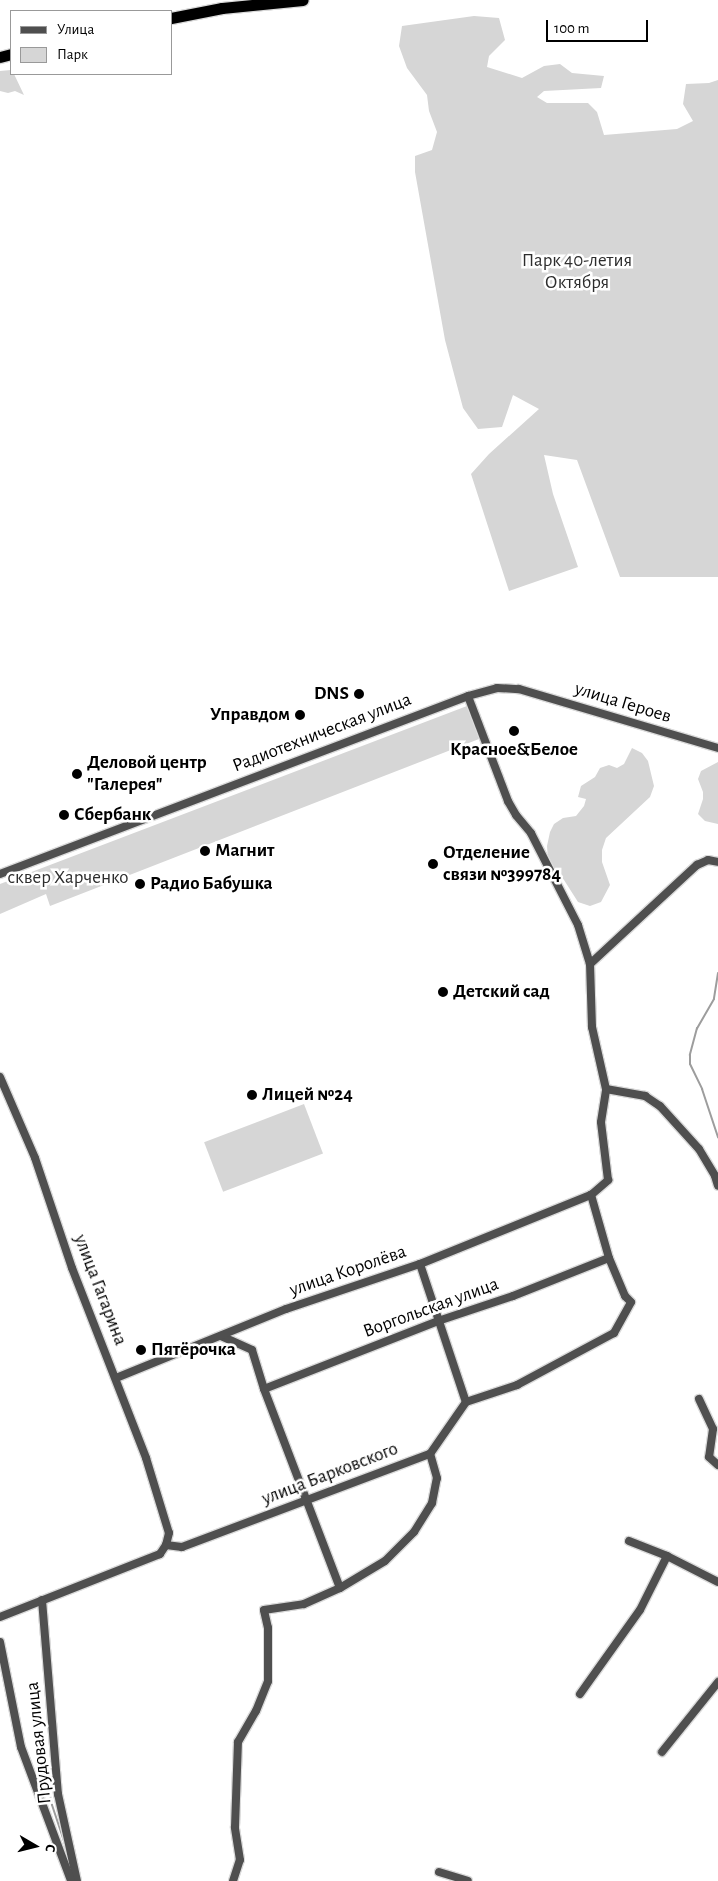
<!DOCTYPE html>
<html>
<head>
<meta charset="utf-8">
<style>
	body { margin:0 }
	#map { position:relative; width:718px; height:1881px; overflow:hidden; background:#fff; font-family:"Alegreya Sans",sans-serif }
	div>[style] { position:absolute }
	.green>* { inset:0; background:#d6d6d6; transform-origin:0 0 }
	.stream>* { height:2px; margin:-1px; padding:0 1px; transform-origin:1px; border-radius:1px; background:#9d9d9d }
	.roads { filter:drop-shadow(1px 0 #dbdbdb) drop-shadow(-1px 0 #dbdbdb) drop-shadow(0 1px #dbdbdb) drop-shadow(0 -1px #dbdbdb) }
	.minor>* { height:8px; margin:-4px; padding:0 4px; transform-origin:4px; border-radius:4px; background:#4f4f4f }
	.highway>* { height:11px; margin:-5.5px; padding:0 5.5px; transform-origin:5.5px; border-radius:5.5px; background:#000 }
	.dots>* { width:14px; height:14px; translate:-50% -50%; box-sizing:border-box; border:2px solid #fff; border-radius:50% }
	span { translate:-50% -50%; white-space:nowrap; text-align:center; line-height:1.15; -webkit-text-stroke:5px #fff; paint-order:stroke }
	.park-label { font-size:19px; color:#2d2d2d }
	.poi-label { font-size:19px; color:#000; font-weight:700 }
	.right { translate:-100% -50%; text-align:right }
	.left { translate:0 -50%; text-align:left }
	.street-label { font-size:19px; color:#000 }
	.legend { position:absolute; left:10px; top:10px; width:162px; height:65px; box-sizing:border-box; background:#fff; border:1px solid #999; margin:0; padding:6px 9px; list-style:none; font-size:15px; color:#000 }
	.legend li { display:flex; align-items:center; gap:10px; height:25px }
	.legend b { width:25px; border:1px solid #999 }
	.north { position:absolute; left:10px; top:1821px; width:50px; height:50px; -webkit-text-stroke:4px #fff; paint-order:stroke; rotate:98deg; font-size:14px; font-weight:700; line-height:20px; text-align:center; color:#000 }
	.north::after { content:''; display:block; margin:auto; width:18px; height:22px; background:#000; clip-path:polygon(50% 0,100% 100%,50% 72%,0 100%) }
	.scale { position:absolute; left:546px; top:20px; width:102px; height:22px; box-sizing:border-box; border:2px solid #000; border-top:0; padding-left:6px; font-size:15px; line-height:18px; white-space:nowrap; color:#000; -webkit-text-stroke:4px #fff; paint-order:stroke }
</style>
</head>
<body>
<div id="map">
	<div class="green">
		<div style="clip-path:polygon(474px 16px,499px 18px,505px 40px,489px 56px,487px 67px,522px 78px,544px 66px,560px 64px,572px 73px,604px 76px,601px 88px,544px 91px,537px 97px,547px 103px,588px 103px,597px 112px,604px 135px,677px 129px,693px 121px,683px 104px,686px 84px,709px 83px,718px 80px,718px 577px,620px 577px,577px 460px,544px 455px,553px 494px,578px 567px,509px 591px,471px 474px,489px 454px,539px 409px,513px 395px,502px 427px,478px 429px,463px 408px,445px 340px,415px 172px,415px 156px,432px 150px,437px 132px,429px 111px,427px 95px,407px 68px,399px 46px,402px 26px)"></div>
		<div style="clip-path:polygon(11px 70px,11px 74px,14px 74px,24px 95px,15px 91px,8px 93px,0 91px,0 71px)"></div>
		<div style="clip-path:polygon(467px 706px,479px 739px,50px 906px,46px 894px,0 914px,0 884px)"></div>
		<div style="clip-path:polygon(632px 748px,642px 753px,648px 761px,654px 786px,650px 797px,606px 838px,602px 850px,602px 862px,610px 885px,601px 902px,590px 906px,578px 902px,564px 880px,548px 860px,547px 846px,550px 832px,554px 824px,563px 818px,576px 816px,584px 806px,586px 799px,578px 797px,581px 786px,595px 777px,600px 768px,609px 765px,617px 768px,624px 764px)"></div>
		<div style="clip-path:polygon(718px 762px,718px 824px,705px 821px,698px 814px,703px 799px,703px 792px,698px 779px,701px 771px)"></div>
		<div style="left:304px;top:1104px;width:53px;height:107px;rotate:69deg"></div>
	</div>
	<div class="stream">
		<div style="left:718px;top:973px;width:26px;rotate:99deg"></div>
		<div style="left:714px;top:999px;width:34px;rotate:120deg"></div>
		<div style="left:697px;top:1028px;width:28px;rotate:105deg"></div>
		<div style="left:690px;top:1055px;width:9px;rotate:90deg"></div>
		<div style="left:690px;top:1064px;width:28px;rotate:64deg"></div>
		<div style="left:702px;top:1089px;width:51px;rotate:71.6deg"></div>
		<div style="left:48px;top:1782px;width:23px;rotate:80deg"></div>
		<div style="left:52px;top:1805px;width:44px;rotate:71.6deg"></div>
	</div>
	<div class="roads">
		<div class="minor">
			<div style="left:0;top:874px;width:501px;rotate:-20.82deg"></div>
			<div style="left:468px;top:696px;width:30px;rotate:-15deg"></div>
			<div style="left:497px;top:688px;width:22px;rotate:3deg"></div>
			<div style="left:519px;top:689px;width:208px;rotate:16.5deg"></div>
			<div style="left:590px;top:964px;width:146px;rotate:-42.8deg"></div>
			<div style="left:697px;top:865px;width:12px;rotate:-24deg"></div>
			<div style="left:708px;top:860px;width:10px;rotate:11deg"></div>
			<div style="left:0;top:1077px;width:88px;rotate:66.6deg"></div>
			<div style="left:35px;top:1158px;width:116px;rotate:71.4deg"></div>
			<div style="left:72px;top:1268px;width:204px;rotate:68.7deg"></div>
			<div style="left:146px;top:1458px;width:78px;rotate:73deg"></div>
			<div style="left:169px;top:1533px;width:12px;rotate:104deg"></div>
			<div style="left:166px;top:1545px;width:11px;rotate:124deg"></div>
			<div style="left:160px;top:1554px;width:172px;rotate:158.5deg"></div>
			<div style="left:606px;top:1089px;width:40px;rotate:10deg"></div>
			<div style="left:645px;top:1096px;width:18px;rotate:34deg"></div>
			<div style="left:660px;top:1106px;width:58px;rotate:47.8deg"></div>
			<div style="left:699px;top:1149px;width:31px;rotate:59deg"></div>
			<div style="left:715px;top:1176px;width:10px;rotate:73deg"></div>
			<div style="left:420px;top:1264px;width:145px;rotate:71.6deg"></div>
			<div style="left:221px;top:1336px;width:34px;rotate:24deg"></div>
			<div style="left:252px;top:1350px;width:41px;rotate:72.9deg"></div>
			<div style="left:264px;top:1389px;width:213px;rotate:69.1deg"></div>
			<div style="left:116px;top:1378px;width:183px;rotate:-22.1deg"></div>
			<div style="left:286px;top:1309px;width:141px;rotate:-18.6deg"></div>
			<div style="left:420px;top:1264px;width:184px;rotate:-22deg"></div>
			<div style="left:591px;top:1195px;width:23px;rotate:-41deg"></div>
			<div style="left:608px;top:1180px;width:58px;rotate:-96.9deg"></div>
			<div style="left:601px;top:1122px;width:33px;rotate:-81deg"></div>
			<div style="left:606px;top:1089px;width:64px;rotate:-102.7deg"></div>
			<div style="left:592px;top:1027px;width:63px;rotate:-91.8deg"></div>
			<div style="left:590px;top:964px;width:41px;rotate:-107.1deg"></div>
			<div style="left:578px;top:925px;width:103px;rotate:-117.1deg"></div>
			<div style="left:531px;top:833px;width:23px;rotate:-130deg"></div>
			<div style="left:516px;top:815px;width:16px;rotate:-120deg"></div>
			<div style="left:508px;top:801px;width:112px;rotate:-110.9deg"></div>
			<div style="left:264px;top:1389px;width:187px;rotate:-21.3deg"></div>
			<div style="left:438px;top:1321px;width:79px;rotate:-18.4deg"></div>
			<div style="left:513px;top:1296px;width:103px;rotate:-21.6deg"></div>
			<div style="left:699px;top:1399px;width:33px;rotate:65deg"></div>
			<div style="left:713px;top:1429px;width:28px;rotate:98deg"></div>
			<div style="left:709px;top:1457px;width:12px;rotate:42deg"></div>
			<div style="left:629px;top:1541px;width:41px;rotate:21.5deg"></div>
			<div style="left:667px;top:1556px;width:57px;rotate:27deg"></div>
			<div style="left:166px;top:1545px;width:16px;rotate:7deg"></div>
			<div style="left:182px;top:1547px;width:265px;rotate:-20.6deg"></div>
			<div style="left:430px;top:1454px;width:63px;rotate:-55.3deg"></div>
			<div style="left:466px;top:1402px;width:54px;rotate:-18.4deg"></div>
			<div style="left:517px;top:1385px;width:110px;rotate:-28.2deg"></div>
			<div style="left:614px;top:1333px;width:35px;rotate:-61deg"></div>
			<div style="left:631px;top:1302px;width:8px;rotate:-135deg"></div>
			<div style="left:625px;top:1296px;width:41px;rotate:-112.8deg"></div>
			<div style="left:609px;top:1258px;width:66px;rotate:-105.9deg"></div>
			<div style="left:42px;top:1600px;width:195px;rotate:85.3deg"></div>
			<div style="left:58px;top:1794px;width:89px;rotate:77.7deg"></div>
			<div style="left:0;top:1642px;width:107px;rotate:78.7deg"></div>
			<div style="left:21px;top:1747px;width:143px;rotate:69.5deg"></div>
			<div style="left:580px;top:1694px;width:103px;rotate:-54.5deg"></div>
			<div style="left:640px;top:1610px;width:60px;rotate:-63.4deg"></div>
			<div style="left:662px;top:1752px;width:90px;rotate:-51.3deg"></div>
			<div style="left:439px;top:1872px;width:30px;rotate:17deg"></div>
			<div style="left:233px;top:1881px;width:22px;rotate:-72deg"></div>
			<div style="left:240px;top:1860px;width:33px;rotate:-99deg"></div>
			<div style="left:235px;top:1827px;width:85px;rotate:-88deg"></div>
			<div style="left:238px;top:1742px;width:36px;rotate:-60deg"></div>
			<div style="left:256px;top:1711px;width:32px;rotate:-68deg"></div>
			<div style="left:268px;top:1681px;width:53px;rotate:-90deg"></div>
			<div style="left:268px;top:1628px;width:18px;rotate:-103deg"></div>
			<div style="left:264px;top:1610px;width:40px;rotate:-8.5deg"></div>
			<div style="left:304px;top:1604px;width:39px;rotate:-24deg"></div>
			<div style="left:340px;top:1588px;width:52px;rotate:-31deg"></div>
			<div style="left:385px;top:1561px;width:41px;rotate:-45deg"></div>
			<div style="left:414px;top:1532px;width:34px;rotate:-58deg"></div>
			<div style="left:432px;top:1503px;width:25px;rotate:-79deg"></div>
			<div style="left:437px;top:1478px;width:25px;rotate:-106deg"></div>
		</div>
		<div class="highway">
			<div style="left:171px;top:18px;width:52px;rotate:-11.1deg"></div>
			<div style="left:222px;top:8px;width:81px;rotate:-5.6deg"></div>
			<div style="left:0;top:57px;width:11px;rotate:-15deg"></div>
		</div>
	</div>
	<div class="dots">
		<div style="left:359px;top:694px;background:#000"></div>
		<div style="left:300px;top:715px;background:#000"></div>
		<div style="left:514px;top:731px;background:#000"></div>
		<div style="left:77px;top:774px;background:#000"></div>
		<div style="left:64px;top:815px;background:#000"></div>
		<div style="left:205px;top:851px;background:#000"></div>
		<div style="left:433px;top:864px;background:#000"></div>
		<div style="left:140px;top:884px;background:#000"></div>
		<div style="left:443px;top:992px;background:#000"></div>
		<div style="left:252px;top:1095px;background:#000"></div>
		<div style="left:141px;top:1350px;background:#000"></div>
	</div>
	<div class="park-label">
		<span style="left:577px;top:272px">Парк 40-летия<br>Октября</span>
		<span style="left:68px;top:878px">сквер Харченко</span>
	</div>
	<div class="poi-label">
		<span class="right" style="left:349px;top:694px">DNS</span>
		<span class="right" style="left:290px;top:715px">Управдом</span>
		<span style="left:514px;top:750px">Красное&amp;Белое</span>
		<span class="left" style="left:87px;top:774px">Деловой центр<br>"Галерея"</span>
		<span class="left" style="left:74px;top:815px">Сбербанк</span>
		<span class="left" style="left:215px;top:851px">Магнит</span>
		<span class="left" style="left:443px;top:864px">Отделение<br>связи №399784</span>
		<span class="left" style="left:150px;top:884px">Радио Бабушка</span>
		<span class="left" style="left:453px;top:992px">Детский сад</span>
		<span class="left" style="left:262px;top:1095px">Лицей №24</span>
		<span class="left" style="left:151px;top:1350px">Пятёрочка</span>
	</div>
	<div class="street-label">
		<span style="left:623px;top:703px;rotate:17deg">улица Героев</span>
		<span style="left:322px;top:733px;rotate:-21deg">Радиотехническая улица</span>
		<span style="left:348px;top:1271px;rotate:-19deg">улица Королёва</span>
		<span style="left:100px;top:1290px;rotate:69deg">улица Гагарина</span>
		<span style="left:431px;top:1308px;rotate:-20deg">Воргольская улица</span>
		<span style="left:330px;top:1474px;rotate:-21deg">улица Барковского</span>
		<span style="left:39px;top:1743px;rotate:-96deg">Прудовая улица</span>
	</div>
	<ul class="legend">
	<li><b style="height:6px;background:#4f4f4f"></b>Улица</li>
	<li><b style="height:14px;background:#d6d6d6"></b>Парк</li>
	</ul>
	<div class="north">С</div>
	<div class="scale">100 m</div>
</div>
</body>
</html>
